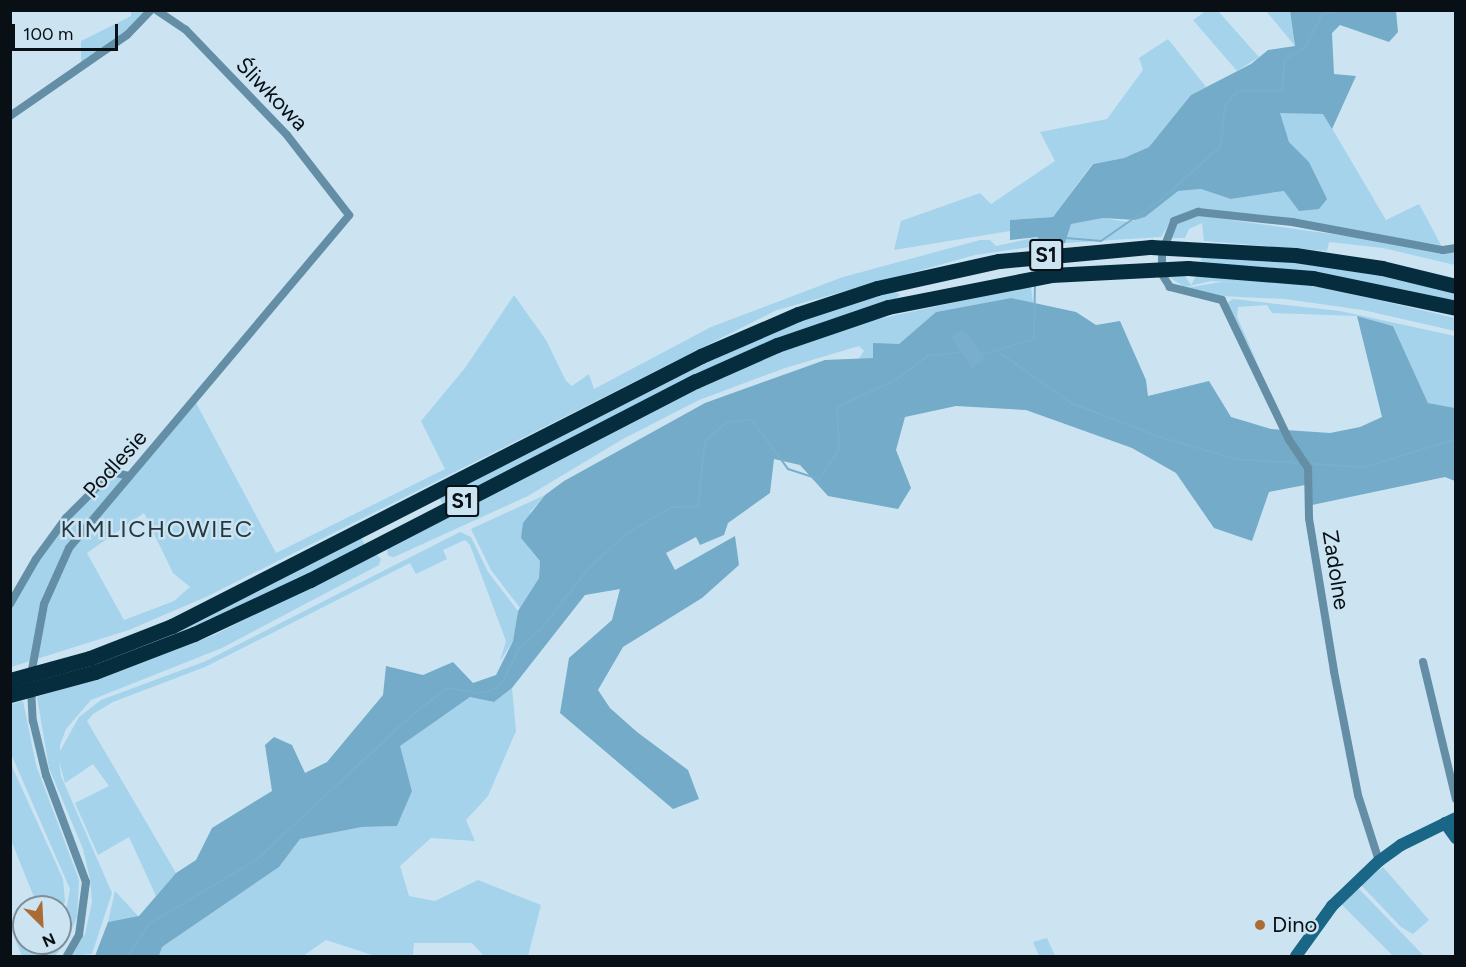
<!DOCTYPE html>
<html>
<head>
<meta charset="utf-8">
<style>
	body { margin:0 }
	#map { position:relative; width:1466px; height:967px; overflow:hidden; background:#cce4f1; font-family:Figtree,sans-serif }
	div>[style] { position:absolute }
	.green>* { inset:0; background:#a5d3ec }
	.forest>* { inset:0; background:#74abc8 }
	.water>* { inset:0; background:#79afcc }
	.stream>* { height:2px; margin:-1px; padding:0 1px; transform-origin:1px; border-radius:1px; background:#79afcc }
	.street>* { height:8px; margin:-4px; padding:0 4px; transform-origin:4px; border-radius:4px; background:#638ea5 }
	.secondary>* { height:12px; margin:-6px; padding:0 6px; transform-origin:6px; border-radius:6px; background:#196687 }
	.highway>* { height:15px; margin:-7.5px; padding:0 7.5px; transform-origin:7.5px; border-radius:7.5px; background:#062d3e }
	.dots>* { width:16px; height:16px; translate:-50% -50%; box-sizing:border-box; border:3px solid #cce4f1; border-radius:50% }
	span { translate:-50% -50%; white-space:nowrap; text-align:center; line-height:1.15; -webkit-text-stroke:5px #cce4f1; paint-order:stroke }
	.shield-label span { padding:2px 4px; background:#cce4f1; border:2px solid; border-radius:4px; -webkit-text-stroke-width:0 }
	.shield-label { font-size:21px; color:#081015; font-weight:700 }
	.street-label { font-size:22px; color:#081015 }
	.poi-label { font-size:22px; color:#081015 }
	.left { translate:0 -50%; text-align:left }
	.neighbourhood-label { font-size:24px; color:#243842; letter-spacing:1.5px }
	.frame { position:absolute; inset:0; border:12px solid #081015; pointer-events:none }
	.north { position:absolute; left:12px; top:895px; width:60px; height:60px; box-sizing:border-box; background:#cce4f1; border:2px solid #7e8f99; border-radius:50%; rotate:156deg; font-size:16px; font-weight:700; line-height:24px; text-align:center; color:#081015 }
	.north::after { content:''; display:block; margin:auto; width:21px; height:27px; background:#ab6b34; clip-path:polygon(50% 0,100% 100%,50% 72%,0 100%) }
	.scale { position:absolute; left:12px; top:24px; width:106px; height:27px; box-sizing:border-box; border:3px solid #081015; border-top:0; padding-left:8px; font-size:18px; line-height:21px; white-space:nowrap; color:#081015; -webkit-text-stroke:4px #cce4f1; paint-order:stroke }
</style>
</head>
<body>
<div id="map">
	<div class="green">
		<div style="clip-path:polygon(131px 11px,151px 11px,149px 17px,81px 63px,81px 41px,131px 16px)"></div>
		<div style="clip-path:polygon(1206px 11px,1218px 11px,1259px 57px,1237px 71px,1193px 20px)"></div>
		<div style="clip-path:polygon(1266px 11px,1290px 11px,1295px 46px)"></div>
		<div style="clip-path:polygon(1168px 39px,1206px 87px,1191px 95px,1149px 147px,1124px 158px,1092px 164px,1053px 217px,1010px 220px,1010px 231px,894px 250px,901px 221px,980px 193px,991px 204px,1055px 161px,1040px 132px,1107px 119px,1143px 70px,1139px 58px)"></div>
		<div style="clip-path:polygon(1279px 113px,1323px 113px,1386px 220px,1419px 204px,1441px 245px,1195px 209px,1174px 217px,1161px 237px,1065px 243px,1070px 224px,1103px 218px,1129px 222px,1145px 217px,1177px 191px,1201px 189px,1232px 199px,1284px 191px,1309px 162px,1289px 142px)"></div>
		<div style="clip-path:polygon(1195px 215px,1455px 251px,1455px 265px,1383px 248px,1329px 242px,1327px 251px,1204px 241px,1202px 223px,1189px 229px,1185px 238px,1168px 238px,1174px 225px)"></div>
		<div style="clip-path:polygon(evenodd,1038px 237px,1037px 246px,975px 255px,777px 310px,208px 596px,129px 630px,11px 667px,11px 604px,66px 518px,112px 472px,129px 476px,195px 401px,276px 553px,445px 469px,421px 421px,465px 368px,514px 295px,546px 340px,566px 381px,572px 386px,589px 374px,594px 389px,711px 327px,843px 277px,980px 240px,990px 240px,996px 246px,1038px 237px,144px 513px,173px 573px,190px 587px,174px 601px,124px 620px,87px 553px,144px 513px)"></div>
		<div style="clip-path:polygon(1204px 256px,1338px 265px,1455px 291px,1455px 303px,1204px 263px,1200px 260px)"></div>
		<div style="clip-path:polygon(1185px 276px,1191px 285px,1196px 276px,1229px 277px,1339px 289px,1424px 307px,1455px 315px,1336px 290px,1455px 318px,1455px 331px,1363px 310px,1285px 299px,1221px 296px,1175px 287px,1173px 285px,1192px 287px,1221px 282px,1327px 289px,1211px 281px,1189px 286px,1183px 286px,1169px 277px)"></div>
		<div style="clip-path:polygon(1031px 286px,1033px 303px,1011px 298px,936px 312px,899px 344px,873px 358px,858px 360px,864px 351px,859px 346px,785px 368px,699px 400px,623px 439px,528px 496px,394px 557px,388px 556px,387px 548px,644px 414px,761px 359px,850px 325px)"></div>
		<div style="clip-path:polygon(892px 289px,900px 295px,894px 300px,850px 314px,443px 505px,439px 497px,765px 332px)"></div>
		<div style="clip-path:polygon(1233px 299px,1340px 311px,1455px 336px,1455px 408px,1428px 403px,1393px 326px,1357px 316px,1272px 313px,1267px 305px,1238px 307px,1237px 317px,1259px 366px,1227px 303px)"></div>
		<div style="clip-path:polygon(545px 495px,531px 511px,521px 538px,540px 561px,539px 578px,520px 608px,491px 570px,471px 529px)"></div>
		<div style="clip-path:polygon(460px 532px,471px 537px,488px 572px,518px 611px,513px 641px,500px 661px,506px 641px,470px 545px,465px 540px,443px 550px,447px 559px,416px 574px,410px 563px,205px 667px,113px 702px,93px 714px,87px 721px,176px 873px,156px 896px,129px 837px,98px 855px,75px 803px,109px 786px,93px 764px,65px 783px,59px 761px,61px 776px,112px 893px,92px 954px,70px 956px,85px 934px,92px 902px,90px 879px,83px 849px,49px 768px,37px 697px,126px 669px,214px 635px,376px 554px,381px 559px,379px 565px,222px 648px,91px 700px,66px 729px,60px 745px,60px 751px,79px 717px,101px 700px,206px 661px)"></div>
		<div style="clip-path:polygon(361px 537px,365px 545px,359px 549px,146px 649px,26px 681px)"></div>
		<div style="clip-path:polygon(512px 688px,516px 731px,488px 796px,466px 820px,475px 841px,431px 838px,400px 866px,409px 896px,435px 901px,478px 880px,541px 905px,528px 956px,484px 956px,472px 943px,414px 943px,413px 956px,375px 956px,326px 940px,303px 956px,159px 956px,162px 947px,279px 867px,300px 839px,362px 827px,397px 826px,412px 790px,399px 746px,470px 697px,494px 702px)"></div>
		<div style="clip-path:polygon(23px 701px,36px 765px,79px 880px,77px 917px,68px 939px,55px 956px,46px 956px,47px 951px,51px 943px,60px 943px,70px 889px,11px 754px,11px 704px)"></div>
		<div style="clip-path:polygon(10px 762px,63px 879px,65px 901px,60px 920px,60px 907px,38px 907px,11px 840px)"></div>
		<div style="clip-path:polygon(1383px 867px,1429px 920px,1413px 934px,1401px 927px,1361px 885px)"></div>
		<div style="clip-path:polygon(1358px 889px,1360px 890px,1424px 956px,1393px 956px,1341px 904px)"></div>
		<div style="clip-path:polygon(115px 891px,139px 917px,108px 922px)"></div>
		<div style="clip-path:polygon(24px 916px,24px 931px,20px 923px,17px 925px,24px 943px,40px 956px,22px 956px,11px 929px,11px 923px)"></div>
		<div style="clip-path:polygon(1047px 938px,1055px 956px,1039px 956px,1033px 942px)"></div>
	</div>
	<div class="forest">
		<div style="clip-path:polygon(1290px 11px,1396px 11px,1398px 32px,1389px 42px,1340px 25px,1332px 33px,1334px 74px,1356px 76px,1332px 129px,1323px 114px,1280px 113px,1289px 142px,1309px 162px,1327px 199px,1319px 209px,1299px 211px,1284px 191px,1231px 199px,1201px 189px,1178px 191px,1145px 217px,1135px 220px,1103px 218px,1071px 224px,1065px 243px,1037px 246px,1038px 237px,1010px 240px,1010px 220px,1053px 217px,1093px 164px,1124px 158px,1149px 147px,1191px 95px,1251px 64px,1268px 50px,1295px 46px)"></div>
		<div style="clip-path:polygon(1011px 298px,1076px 312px,1096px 325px,1120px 321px,1146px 380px,1148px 396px,1209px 381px,1231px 417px,1271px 429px,1330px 433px,1360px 427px,1382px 417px,1357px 316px,1393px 326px,1428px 403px,1455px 408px,1455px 481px,1445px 477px,1312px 505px,1305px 485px,1269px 492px,1252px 541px,1214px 528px,1176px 473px,1132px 448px,1026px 410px,956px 406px,905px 417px,896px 450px,911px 488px,898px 509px,828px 496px,800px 465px,774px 459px,770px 493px,728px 523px,724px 535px,700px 545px,696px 537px,666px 553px,675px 570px,735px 536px,739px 565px,702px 598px,623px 647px,598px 690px,610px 708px,637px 732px,688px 770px,699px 799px,673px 809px,560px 713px,569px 658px,612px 620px,620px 589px,585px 595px,512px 688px,494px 702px,470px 697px,400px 746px,412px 791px,397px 826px,362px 827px,300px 839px,279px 867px,162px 947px,159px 956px,95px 956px,108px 922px,139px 916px,176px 873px,196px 860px,212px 828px,272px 791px,265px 745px,274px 737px,292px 745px,305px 773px,327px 762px,383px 695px,386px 666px,423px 675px,453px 662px,473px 683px,496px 675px,513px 641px,518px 611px,539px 578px,540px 561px,521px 538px,523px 523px,545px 495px,564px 481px,705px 403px,825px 360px,873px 358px,873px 343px,899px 344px,936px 312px)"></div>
	</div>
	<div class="water">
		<div style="clip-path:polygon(960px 330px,967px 332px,985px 359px,972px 369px,951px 337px)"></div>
	</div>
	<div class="stream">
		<div style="left:1052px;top:250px;width:18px;rotate:-41deg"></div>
		<div style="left:1066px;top:238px;width:35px;rotate:5deg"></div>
		<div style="left:1101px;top:241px;width:75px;rotate:-34.7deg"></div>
		<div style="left:1163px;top:198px;width:78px;rotate:-41.9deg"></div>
		<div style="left:1221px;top:146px;width:41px;rotate:-84.4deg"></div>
		<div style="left:1225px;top:105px;width:19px;rotate:-47deg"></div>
		<div style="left:1238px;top:91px;width:44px"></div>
		<div style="left:1282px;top:91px;width:32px;rotate:-85deg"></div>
		<div style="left:1285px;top:59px;width:23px;rotate:-29deg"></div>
		<div style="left:1305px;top:48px;width:38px;rotate:-63deg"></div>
		<div style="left:1322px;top:14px;width:23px;rotate:-10deg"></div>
		<div style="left:996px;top:350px;width:92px;rotate:35.2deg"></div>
		<div style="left:1071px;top:403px;width:95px;rotate:20.9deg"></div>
		<div style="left:1160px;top:437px;width:78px;rotate:16.3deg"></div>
		<div style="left:1235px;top:459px;width:62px;rotate:3.7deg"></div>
		<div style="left:980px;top:355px;width:56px;rotate:-16.5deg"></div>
		<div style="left:1034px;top:339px;width:55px;rotate:-89deg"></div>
		<div style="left:1312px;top:464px;width:53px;rotate:3.2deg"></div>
		<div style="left:1365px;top:467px;width:95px;rotate:-17.1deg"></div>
		<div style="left:128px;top:956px;width:38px;rotate:-57deg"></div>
		<div style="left:149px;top:924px;width:125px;rotate:-30.9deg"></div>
		<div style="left:256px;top:860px;width:216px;rotate:-42.9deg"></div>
		<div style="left:414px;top:713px;width:42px;rotate:-36.3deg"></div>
		<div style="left:448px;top:688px;width:28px;rotate:10deg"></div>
		<div style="left:476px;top:693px;width:14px;rotate:-8deg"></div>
		<div style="left:490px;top:691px;width:14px;rotate:-34deg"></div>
		<div style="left:502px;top:683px;width:37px;rotate:-64deg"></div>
		<div style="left:518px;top:650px;width:33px;rotate:-43deg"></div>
		<div style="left:542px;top:628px;width:73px;rotate:-52.2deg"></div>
		<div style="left:587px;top:570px;width:53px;rotate:-42.7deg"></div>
		<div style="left:626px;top:534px;width:53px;rotate:-30.4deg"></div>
		<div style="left:672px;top:507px;width:26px"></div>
		<div style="left:698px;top:507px;width:66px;rotate:-83.9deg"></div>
		<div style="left:705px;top:441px;width:29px;rotate:-41deg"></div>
		<div style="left:727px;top:422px;width:25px;rotate:-5deg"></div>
		<div style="left:752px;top:420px;width:61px;rotate:53.7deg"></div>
		<div style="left:788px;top:469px;width:33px;rotate:18deg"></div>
		<div style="left:819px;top:479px;width:36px;rotate:-56deg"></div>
		<div style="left:839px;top:449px;width:42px;rotate:-92.7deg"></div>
		<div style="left:837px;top:407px;width:66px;rotate:-25deg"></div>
		<div style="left:897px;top:379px;width:39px;rotate:-37deg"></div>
		<div style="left:928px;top:356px;width:33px;rotate:-7deg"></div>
	</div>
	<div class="street">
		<div style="left:10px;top:116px;width:142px;rotate:-34.7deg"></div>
		<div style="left:127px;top:35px;width:35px;rotate:-46deg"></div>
		<div style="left:10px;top:604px;width:52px;rotate:-60deg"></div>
		<div style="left:36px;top:559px;width:51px;rotate:-53.8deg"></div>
		<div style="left:66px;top:518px;width:65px;rotate:-45deg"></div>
		<div style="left:112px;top:472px;width:17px;rotate:13deg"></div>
		<div style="left:1423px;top:662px;width:141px;rotate:76.5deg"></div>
		<div style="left:31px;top:675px;width:72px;rotate:-79.6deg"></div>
		<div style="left:44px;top:604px;width:61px;rotate:-65.9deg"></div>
		<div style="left:69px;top:548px;width:435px;rotate:-49.9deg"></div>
		<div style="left:349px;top:215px;width:101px;rotate:-127.8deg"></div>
		<div style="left:287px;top:135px;width:146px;rotate:-133.9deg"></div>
		<div style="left:186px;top:30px;width:36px;rotate:-146deg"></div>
		<div style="left:31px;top:688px;width:33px;rotate:87deg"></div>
		<div style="left:33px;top:721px;width:56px;rotate:76.5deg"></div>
		<div style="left:46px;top:775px;width:114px;rotate:69.5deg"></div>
		<div style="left:86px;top:882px;width:53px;rotate:97.5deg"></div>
		<div style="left:79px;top:935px;width:24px;rotate:120deg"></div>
		<div style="left:1379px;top:861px;width:69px;rotate:-107.7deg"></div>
		<div style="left:1358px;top:795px;width:126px;rotate:-101deg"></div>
		<div style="left:1334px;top:671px;width:155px;rotate:-99.3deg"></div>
		<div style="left:1309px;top:518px;width:50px;rotate:-91.1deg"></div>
		<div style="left:1308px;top:468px;width:34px;rotate:-124deg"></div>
		<div style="left:1289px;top:440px;width:155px;rotate:-115.6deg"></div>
		<div style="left:1222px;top:300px;width:54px;rotate:-166deg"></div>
		<div style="left:1170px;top:287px;width:15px;rotate:-122deg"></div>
		<div style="left:1162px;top:274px;width:21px;rotate:-90deg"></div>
		<div style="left:1162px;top:253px;width:34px;rotate:-69deg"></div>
		<div style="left:1174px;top:221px;width:26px;rotate:-21deg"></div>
		<div style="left:1198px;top:212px;width:95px;rotate:6.1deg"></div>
		<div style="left:1292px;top:222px;width:154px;rotate:10.5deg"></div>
		<div style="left:1443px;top:250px;width:13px;rotate:-9deg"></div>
	</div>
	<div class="secondary">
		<div style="left:1445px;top:823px;width:19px;rotate:54deg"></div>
		<div style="left:1296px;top:956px;width:62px;rotate:-54.2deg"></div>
		<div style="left:1332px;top:906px;width:65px;rotate:-43.8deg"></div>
		<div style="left:1379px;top:861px;width:27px;rotate:-36deg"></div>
		<div style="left:1401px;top:845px;width:61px;rotate:-26.1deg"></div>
	</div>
	<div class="highway">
		<div style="left:10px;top:680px;width:83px;rotate:-15.4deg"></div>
		<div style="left:90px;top:658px;width:88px;rotate:-21.3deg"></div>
		<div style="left:172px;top:626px;width:594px;rotate:-27.04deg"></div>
		<div style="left:701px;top:356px;width:106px;rotate:-23.4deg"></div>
		<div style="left:798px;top:314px;width:83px;rotate:-18.2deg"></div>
		<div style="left:877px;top:288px;width:125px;rotate:-12.5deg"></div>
		<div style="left:999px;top:261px;width:153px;rotate:-5.3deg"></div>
		<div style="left:1151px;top:247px;width:144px;rotate:3.2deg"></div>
		<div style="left:1295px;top:255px;width:88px;rotate:8.5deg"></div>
		<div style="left:1382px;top:268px;width:76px;rotate:13.7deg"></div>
		<div style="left:10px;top:695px;width:88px;rotate:-15.1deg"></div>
		<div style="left:95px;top:672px;width:106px;rotate:-21deg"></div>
		<div style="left:194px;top:634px;width:128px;rotate:-25deg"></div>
		<div style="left:310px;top:580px;width:434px;rotate:-27.3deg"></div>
		<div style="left:696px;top:381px;width:89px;rotate:-24deg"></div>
		<div style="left:777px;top:345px;width:117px;rotate:-18.9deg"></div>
		<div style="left:888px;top:307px;width:166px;rotate:-11.1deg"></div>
		<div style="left:1051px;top:275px;width:137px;rotate:-2.9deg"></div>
		<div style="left:1188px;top:268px;width:125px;rotate:4.6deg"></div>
		<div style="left:1313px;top:278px;width:146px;rotate:11.8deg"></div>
	</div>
	<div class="dots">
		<div style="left:1260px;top:925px;background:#ab6b34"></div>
	</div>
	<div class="shield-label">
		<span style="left:1046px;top:255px">S1</span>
		<span style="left:462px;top:501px">S1</span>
	</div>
	<div class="street-label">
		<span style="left:272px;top:94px;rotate:46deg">Śliwkowa</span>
		<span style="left:115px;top:464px;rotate:-48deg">Podlesie</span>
		<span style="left:1336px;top:570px;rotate:81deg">Zadolne</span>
	</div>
	<div class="poi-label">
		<span class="left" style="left:1272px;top:925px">Dino</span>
	</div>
	<div class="neighbourhood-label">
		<span style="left:157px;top:529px">KIMLICHOWIEC</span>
	</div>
	<div class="frame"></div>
	<div class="north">N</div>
	<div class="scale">100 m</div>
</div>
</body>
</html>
